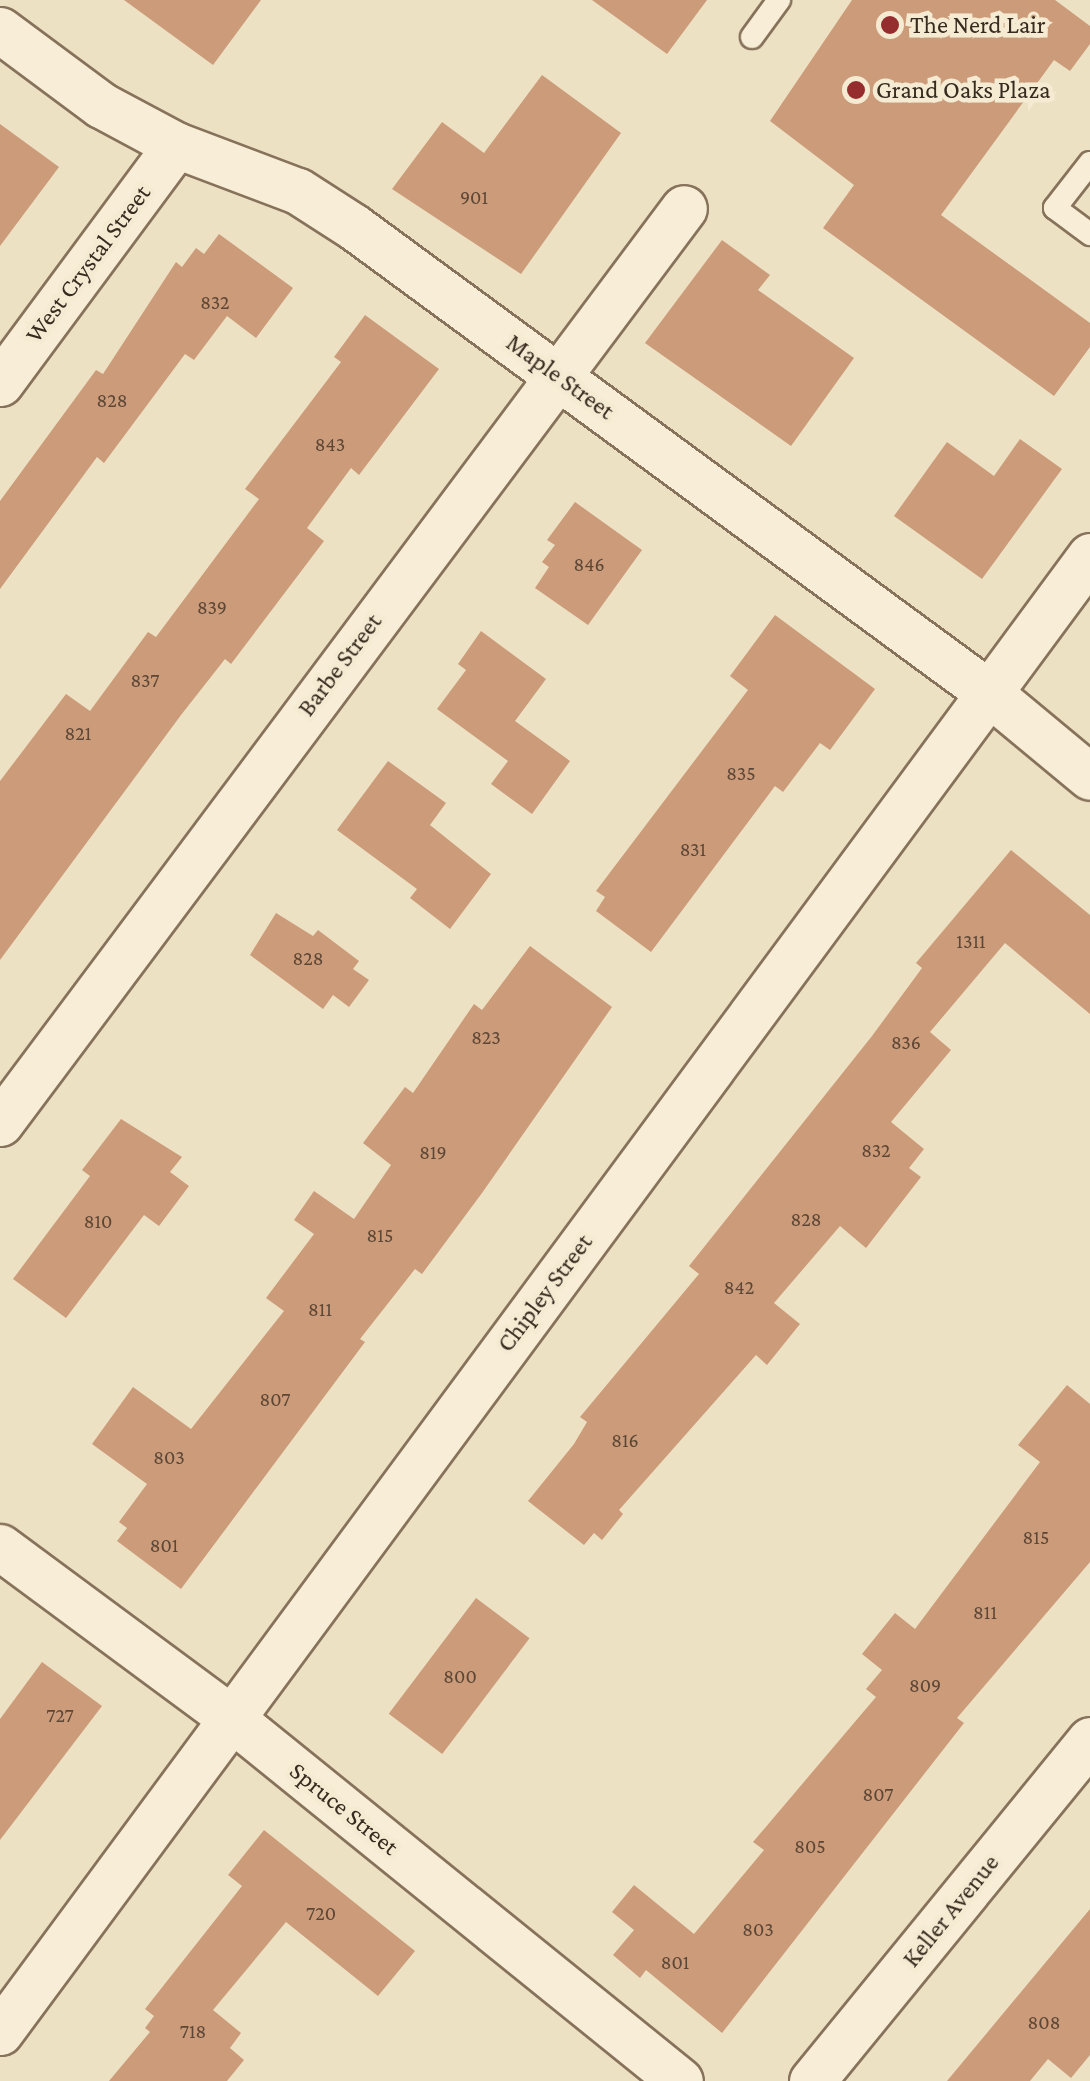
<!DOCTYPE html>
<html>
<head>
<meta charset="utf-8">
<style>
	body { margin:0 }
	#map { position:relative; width:1090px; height:2081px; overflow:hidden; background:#ede1c4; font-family:"Crimson Pro",serif }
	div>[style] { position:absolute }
	.building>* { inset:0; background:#cb9b7a; transform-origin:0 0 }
	.roads { filter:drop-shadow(2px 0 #87725b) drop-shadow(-2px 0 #87725b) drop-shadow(0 2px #87725b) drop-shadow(0 -2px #87725b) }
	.service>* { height:22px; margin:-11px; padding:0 11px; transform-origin:11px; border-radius:11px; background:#f8eed7 }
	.minor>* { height:45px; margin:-22.5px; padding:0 22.5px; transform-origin:22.5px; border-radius:22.5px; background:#f8eed7 }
	.dots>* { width:28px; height:28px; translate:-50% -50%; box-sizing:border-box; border:5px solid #f5ebd3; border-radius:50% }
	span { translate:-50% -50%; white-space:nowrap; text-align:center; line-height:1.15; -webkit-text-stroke:9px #f5ebd3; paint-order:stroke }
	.number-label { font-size:20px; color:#5c4635 }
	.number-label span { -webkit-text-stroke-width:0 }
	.poi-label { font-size:25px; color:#372a1e }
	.left { translate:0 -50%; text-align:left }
	.street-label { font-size:25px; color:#372a1e }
</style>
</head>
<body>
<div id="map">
	<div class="building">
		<div style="clip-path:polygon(124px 0,261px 0,213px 65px)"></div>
		<div style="clip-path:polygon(592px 0,707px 0,667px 54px)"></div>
		<div style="clip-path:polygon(852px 0,1055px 0,1090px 26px,1090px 44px,1070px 71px,1054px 60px,941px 215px,1090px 323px,1090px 347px,1054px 396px,823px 228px,854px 185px,770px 121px)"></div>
		<div style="clip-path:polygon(542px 75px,621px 133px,521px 274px,392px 189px,442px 122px,484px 153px)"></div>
		<div style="clip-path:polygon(0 124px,59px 167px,0 246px)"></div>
		<div style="clip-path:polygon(219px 234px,293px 288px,256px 338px,227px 316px,194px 360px,185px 354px,104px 463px,97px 457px,0 589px,0 501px,96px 370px,103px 374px,176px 262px,182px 267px,196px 248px,204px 254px)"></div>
		<div style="clip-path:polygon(722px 240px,770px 275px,758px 290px,854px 358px,791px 446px,645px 343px)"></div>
		<div style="clip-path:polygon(365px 315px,439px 369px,359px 475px,351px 468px,307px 528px,324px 541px,231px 664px,225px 659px,181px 715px,0 960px,0 781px,66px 694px,90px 711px,148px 632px,156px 637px,259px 499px,245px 489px,341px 362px,334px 357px)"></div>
		<div style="clip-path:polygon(1020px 439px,1062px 469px,982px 579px,894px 516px,947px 442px,994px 476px)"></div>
		<div style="clip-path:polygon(575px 502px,642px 550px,588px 625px,535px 588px,549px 567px,542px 562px,555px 545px,547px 540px)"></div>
		<div style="clip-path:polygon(775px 615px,875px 689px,830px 750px,820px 743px,783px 792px,775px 786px,651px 952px,596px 911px,605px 897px,596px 891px,748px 690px,730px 676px)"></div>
		<div style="clip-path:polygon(481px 631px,546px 679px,515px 721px,570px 761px,532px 814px,491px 784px,508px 761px,437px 709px,466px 670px,458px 664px)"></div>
		<div style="clip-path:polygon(388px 761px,446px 803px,430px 825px,491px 874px,450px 929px,410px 898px,417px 889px,337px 830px)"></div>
		<div style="clip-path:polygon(1011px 850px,1090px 915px,1090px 1014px,1005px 943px,930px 1032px,951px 1050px,891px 1122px,924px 1149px,909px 1168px,921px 1177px,866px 1248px,840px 1226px,774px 1303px,800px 1324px,767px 1365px,756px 1355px,619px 1510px,623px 1514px,602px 1540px,594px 1533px,584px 1545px,528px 1501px,574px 1444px,587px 1422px,580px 1417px,699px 1274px,689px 1266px,872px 1036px,922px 968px,916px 963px)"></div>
		<div style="clip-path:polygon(276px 913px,313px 936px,318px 930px,359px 961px,353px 969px,369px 980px,349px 1007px,333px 995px,323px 1009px,250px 955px)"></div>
		<div style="clip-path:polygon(530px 946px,612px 1007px,482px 1193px,422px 1274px,415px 1269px,360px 1339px,365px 1342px,181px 1589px,117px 1541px,127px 1528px,119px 1522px,147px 1484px,92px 1444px,133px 1387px,191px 1429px,284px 1311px,266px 1298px,314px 1234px,294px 1220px,314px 1191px,354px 1219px,391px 1165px,363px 1143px,405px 1087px,413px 1093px,474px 1004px,482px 1010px)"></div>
		<div style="clip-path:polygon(121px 1119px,182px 1157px,170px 1172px,189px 1186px,159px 1226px,144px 1215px,66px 1318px,13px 1279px,90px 1176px,82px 1170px)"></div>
		<div style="clip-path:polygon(1067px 1385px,1090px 1404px,1090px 1562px,957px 1718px,964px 1723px,722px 2033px,646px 1970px,640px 1978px,613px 1955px,634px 1930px,612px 1912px,634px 1885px,694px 1934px,764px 1850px,753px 1842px,876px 1697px,866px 1689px,882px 1670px,862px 1654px,895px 1613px,915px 1629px,1040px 1462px,1018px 1445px)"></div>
		<div style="left:476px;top:1598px;width:67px;height:145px;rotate:37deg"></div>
		<div style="clip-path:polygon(42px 1662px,102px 1706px,0 1840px,0 1719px)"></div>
		<div style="clip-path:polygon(264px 1830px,415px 1951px,378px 1996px,286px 1922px,213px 2010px,241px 2033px,230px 2048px,244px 2060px,227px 2081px,109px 2081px,150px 2032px,145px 2028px,154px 2016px,145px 2009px,242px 1886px,228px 1875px)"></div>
		<div style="clip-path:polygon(1090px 1909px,1090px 2055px,1071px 2078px,1048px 2059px,1030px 2081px,947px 2081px)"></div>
	</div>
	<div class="roads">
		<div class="service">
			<div style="left:752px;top:37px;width:46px;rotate:-53.9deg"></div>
			<div style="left:1090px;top:163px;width:57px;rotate:127.9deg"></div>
			<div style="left:1055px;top:208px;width:44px;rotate:36.6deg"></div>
		</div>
		<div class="minor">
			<div style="left:0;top:30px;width:126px;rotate:36.6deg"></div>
			<div style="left:101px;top:105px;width:85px;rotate:28.1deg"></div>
			<div style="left:176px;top:145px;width:130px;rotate:20.7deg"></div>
			<div style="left:298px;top:191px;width:67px;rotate:32.7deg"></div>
			<div style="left:354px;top:227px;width:788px;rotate:36.27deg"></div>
			<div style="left:989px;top:693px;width:131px;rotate:39.7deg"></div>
			<div style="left:0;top:383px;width:296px;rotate:-53.5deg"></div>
			<div style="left:0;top:1123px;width:1142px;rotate:-53.22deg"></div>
			<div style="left:0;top:1547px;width:287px;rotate:36.5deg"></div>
			<div style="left:231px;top:1718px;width:577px;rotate:38.95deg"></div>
			<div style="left:0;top:2032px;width:1835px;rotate:-53.55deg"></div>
			<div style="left:812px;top:2081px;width:440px;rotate:-50.8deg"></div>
		</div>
	</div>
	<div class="dots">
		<div style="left:890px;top:25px;background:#952c2d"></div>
		<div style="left:856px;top:90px;background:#952c2d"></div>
	</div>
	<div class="number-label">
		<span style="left:474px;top:197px">901</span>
		<span style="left:215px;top:302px">832</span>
		<span style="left:112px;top:400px">828</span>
		<span style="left:330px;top:444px">843</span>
		<span style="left:589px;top:564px">846</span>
		<span style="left:212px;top:607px">839</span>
		<span style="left:145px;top:680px">837</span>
		<span style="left:78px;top:733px">821</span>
		<span style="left:741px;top:773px">835</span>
		<span style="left:693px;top:849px">831</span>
		<span style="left:971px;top:941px">1311</span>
		<span style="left:308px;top:958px">828</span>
		<span style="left:486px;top:1037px">823</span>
		<span style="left:906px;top:1042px">836</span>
		<span style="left:876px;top:1150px">832</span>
		<span style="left:433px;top:1152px">819</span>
		<span style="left:806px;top:1219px">828</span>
		<span style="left:98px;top:1221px">810</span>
		<span style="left:380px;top:1235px">815</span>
		<span style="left:739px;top:1287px">842</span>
		<span style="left:320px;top:1309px">811</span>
		<span style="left:275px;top:1399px">807</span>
		<span style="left:625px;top:1440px">816</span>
		<span style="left:169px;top:1457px">803</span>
		<span style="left:1036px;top:1537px">815</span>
		<span style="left:164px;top:1545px">801</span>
		<span style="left:985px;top:1612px">811</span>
		<span style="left:460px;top:1676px">800</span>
		<span style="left:925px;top:1685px">809</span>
		<span style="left:60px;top:1715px">727</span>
		<span style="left:878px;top:1794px">807</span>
		<span style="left:810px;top:1846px">805</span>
		<span style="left:321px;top:1913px">720</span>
		<span style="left:758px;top:1929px">803</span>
		<span style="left:675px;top:1962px">801</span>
		<span style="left:1044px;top:2022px">808</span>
		<span style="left:193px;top:2031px">718</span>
	</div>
	<div class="poi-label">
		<span class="left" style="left:910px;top:25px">The Nerd Lair</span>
		<span class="left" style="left:876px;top:90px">Grand Oaks Plaza</span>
	</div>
	<div class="street-label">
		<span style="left:88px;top:264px;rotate:-53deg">West Crystal Street</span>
		<span style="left:560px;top:377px;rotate:36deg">Maple Street</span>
		<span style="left:340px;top:665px;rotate:-53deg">Barbe Street</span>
		<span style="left:545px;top:1293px;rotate:-53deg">Chipley Street</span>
		<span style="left:344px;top:1809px;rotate:39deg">Spruce Street</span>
		<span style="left:951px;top:1911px;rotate:-51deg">Keller Avenue</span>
	</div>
</div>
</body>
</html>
